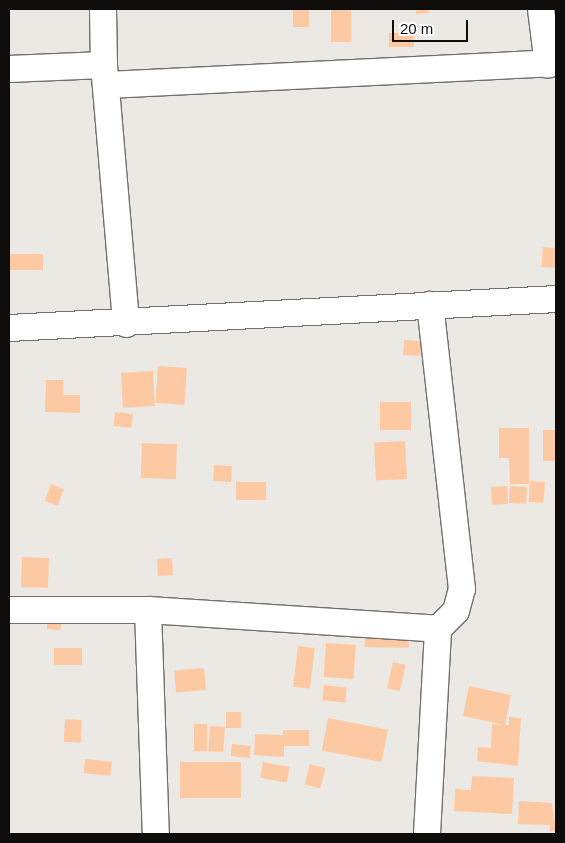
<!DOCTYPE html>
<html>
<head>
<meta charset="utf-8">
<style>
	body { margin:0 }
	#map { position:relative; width:565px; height:843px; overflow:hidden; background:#ece9e4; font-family:Helvetica,sans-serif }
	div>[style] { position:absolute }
	.building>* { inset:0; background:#fdc9a2; transform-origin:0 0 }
	.roads { filter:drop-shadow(1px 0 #726f6b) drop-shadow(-1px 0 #726f6b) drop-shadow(0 1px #726f6b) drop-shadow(0 -1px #726f6b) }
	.minor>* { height:26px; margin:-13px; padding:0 13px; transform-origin:13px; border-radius:13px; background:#fff }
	span { translate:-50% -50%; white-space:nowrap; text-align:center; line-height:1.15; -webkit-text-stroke:4.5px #fff; paint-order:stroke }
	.frame { position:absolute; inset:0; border:10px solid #0e0d0b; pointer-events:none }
	.scale { position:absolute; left:392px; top:20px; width:76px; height:22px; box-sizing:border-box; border:2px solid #0e0d0b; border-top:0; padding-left:6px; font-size:15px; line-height:18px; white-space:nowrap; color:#0e0d0b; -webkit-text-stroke:4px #fff; paint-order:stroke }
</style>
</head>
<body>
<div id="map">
	<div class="building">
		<div style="left:293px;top:9px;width:16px;height:18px"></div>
		<div style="left:331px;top:9px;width:20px;height:33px"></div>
		<div style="clip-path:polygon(416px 9px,428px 9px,429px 13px,416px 14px)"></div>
		<div style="left:389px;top:33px;width:25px;height:14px"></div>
		<div style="left:543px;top:247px;width:13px;height:20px;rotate:4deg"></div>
		<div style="left:9px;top:254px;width:34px;height:16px"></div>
		<div style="left:404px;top:340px;width:17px;height:15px;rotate:3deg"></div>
		<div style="left:158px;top:366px;width:29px;height:37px;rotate:4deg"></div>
		<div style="left:153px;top:371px;width:35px;height:32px;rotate:87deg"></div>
		<div style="clip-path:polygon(46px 380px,63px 380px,63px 395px,80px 395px,80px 413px,45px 412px)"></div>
		<div style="left:380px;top:402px;width:31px;height:28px"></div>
		<div style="left:115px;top:412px;width:18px;height:14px;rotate:6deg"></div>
		<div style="clip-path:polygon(499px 428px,529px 428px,529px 484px,510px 484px,509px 458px,499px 458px)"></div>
		<div style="left:556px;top:430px;width:31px;height:13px;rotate:90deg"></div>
		<div style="left:405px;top:441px;width:38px;height:31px;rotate:87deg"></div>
		<div style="left:142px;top:443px;width:35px;height:35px;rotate:2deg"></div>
		<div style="left:214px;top:465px;width:18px;height:16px;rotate:3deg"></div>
		<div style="left:530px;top:481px;width:15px;height:21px;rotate:4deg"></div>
		<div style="left:236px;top:482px;width:30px;height:18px"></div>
		<div style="left:51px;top:484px;width:14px;height:18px;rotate:21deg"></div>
		<div style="left:507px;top:486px;width:18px;height:16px;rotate:87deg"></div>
		<div style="left:510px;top:486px;width:17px;height:17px;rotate:3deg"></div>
		<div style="left:22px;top:557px;width:27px;height:30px;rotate:2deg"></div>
		<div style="left:172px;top:558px;width:17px;height:15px;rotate:87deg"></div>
		<div style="left:48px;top:612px;width:14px;height:17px;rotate:4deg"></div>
		<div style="left:365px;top:628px;width:44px;height:19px;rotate:1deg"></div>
		<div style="left:326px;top:643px;width:30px;height:34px;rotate:4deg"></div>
		<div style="left:298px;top:646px;width:17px;height:41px;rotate:7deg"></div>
		<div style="left:82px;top:648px;width:17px;height:28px;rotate:90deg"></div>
		<div style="left:393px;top:662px;width:13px;height:27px;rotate:13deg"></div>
		<div style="left:204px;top:668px;width:22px;height:30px;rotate:85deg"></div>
		<div style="left:324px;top:685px;width:23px;height:15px;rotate:7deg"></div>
		<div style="clip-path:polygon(469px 686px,511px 695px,505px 725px,509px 725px,509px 717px,521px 718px,518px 766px,477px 761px,478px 747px,491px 748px,492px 724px,505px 725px,463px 716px)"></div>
		<div style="left:241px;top:712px;width:16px;height:15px;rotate:90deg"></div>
		<div style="left:328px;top:718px;width:61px;height:33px;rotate:11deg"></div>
		<div style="left:65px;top:719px;width:17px;height:23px;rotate:3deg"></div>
		<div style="left:194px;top:724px;width:13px;height:27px"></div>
		<div style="left:210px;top:726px;width:15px;height:25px;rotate:4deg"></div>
		<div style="clip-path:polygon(283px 730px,309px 730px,309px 746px,284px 746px,284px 757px,254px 755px,255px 734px,283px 735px)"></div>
		<div style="left:232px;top:744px;width:19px;height:12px;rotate:6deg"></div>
		<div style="left:85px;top:759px;width:27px;height:14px;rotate:6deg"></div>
		<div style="left:180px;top:762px;width:61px;height:36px"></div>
		<div style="left:263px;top:762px;width:27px;height:16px;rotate:10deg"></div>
		<div style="left:310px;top:764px;width:16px;height:21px;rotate:15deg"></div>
		<div style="clip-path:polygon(472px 776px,514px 778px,512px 814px,454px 811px,455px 789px,471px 790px)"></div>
		<div style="clip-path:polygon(519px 801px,552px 803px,556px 832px,549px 831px,550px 825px,518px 824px)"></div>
	</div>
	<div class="roads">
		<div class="minor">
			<div style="left:103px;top:9px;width:56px;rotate:89deg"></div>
			<div style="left:104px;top:65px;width:260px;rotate:85.1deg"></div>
			<div style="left:541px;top:9px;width:56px;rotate:82.9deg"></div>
			<div style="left:9px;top:69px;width:95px;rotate:-2.4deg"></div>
			<div style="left:107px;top:85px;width:450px;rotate:-2.8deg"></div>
			<div style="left:9px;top:328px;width:548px;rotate:-3.03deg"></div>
			<div style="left:9px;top:610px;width:139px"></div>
			<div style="left:148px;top:610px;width:291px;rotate:3.7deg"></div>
			<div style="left:438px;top:629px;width:25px;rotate:-45deg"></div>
			<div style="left:456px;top:611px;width:23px;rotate:-75deg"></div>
			<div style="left:462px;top:589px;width:286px;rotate:-96.4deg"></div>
			<div style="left:148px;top:610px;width:224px;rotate:88deg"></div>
			<div style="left:427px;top:834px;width:205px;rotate:-86.9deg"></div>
		</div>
	</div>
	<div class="frame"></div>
	<div class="scale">20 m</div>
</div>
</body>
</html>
